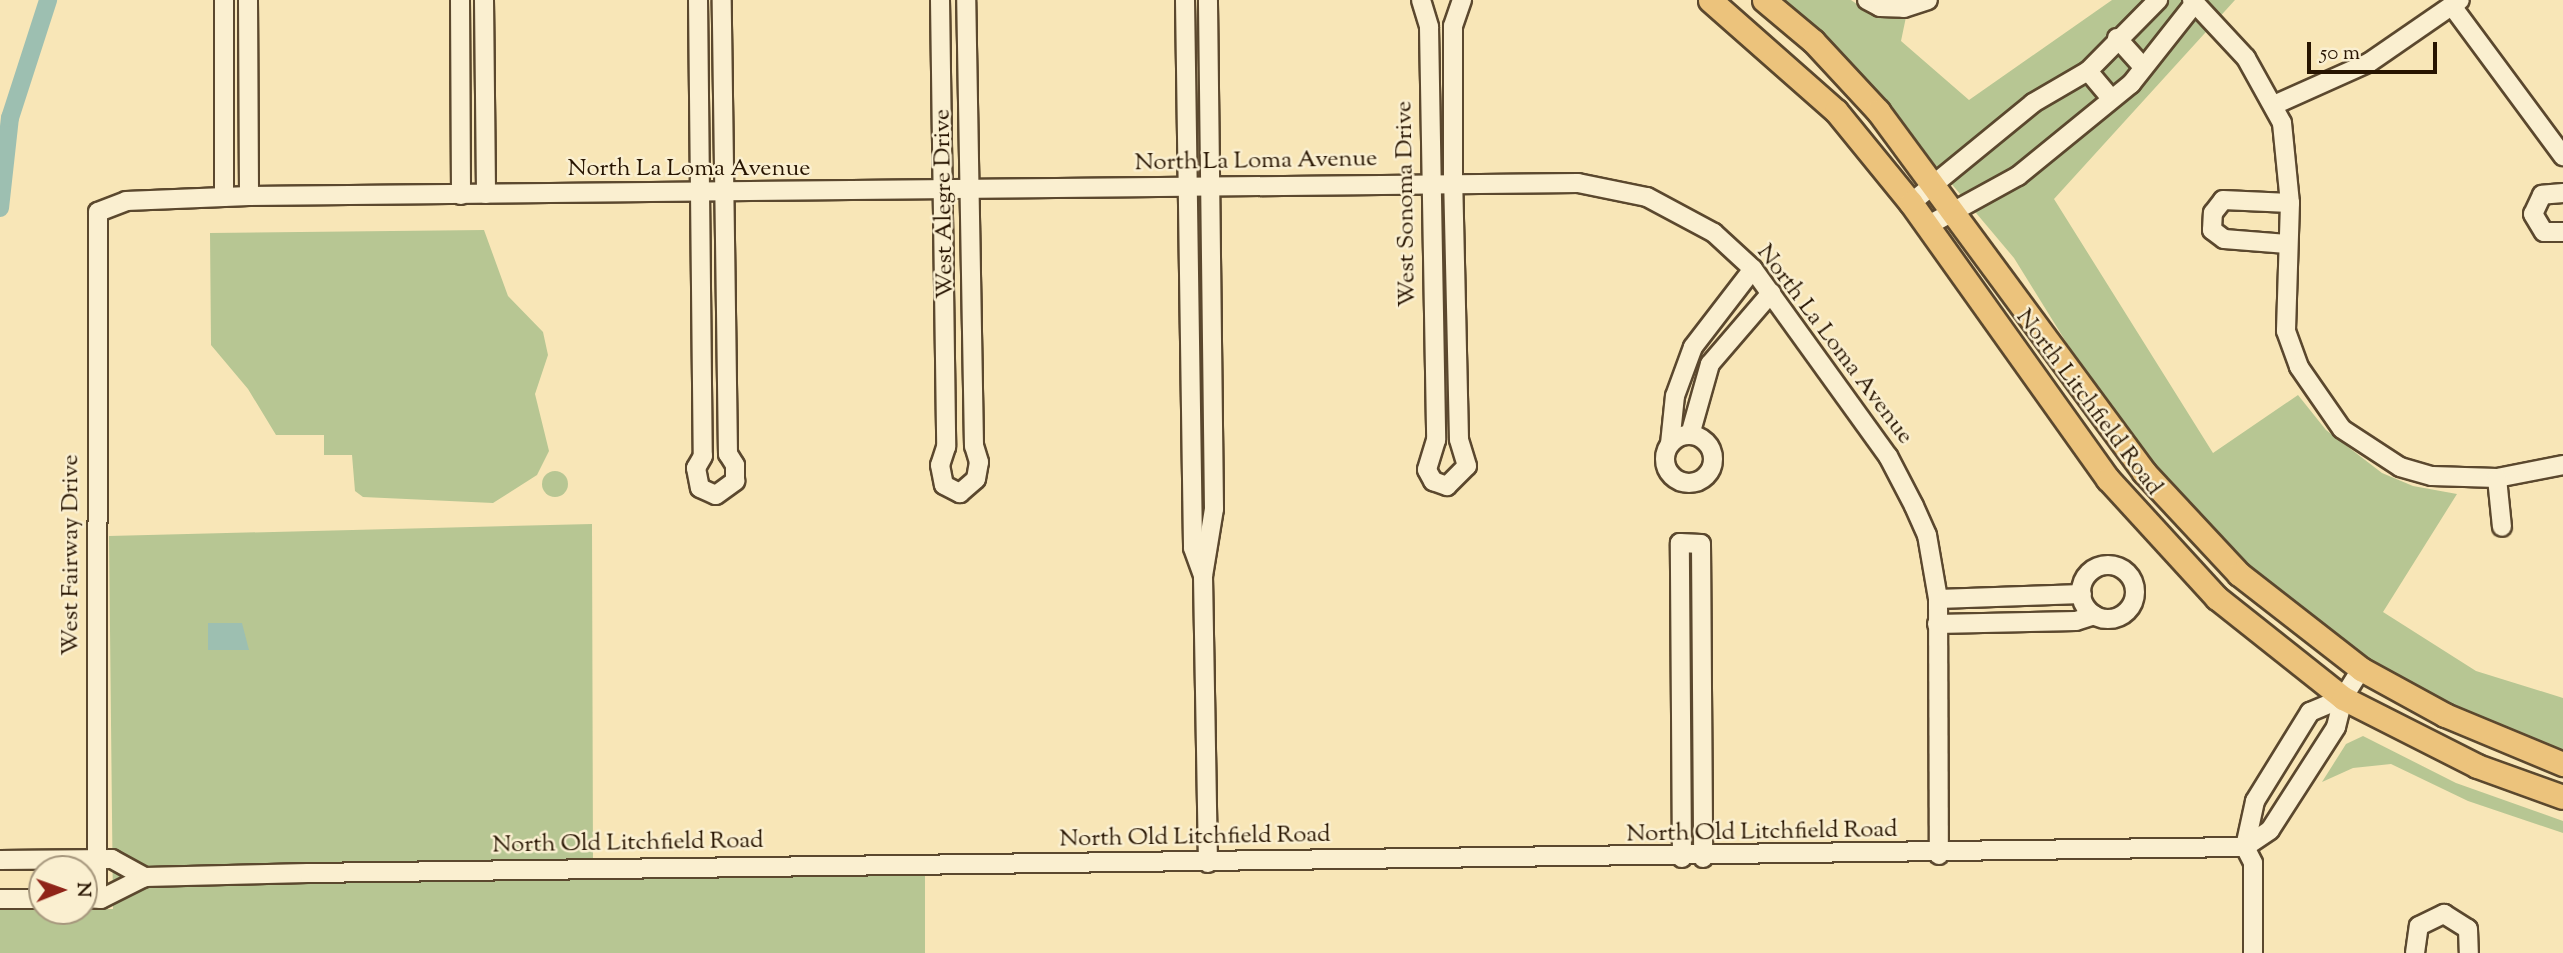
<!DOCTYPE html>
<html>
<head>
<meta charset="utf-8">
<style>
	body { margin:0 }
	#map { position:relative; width:2563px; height:953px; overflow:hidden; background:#f8e6b7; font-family:"Sorts Mill Goudy",serif }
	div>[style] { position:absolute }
	.green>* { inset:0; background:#b7c693 }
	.round { border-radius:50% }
	.water>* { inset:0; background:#9dbfb1 }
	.canal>* { height:18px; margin:-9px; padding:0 9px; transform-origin:9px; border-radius:9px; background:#9dbfb1 }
	.roads { filter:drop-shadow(2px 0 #5b482e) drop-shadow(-2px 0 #5b482e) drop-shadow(0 2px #5b482e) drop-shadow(0 -2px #5b482e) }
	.minor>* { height:18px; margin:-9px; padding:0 9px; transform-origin:9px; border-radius:9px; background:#faefd0 }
	.minor>.ring { margin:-9px; padding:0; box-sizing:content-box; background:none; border:18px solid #faefd0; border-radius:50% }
	.major>* { height:23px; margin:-11.5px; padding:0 11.5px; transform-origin:11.5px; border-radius:11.5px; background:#ecc37c }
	span { translate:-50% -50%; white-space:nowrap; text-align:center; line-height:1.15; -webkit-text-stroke:5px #faefd0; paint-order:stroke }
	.street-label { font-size:24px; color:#271400 }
	.north { position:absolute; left:28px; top:855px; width:70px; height:70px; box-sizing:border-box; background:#faefd0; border:2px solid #a6977d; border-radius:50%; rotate:89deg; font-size:19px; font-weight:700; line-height:28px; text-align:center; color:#271400 }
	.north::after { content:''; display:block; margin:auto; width:24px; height:32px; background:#8f2418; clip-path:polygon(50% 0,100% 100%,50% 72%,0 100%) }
	.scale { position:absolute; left:2307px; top:42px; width:130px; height:32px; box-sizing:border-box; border:4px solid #271400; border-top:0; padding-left:9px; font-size:21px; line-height:24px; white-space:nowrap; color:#271400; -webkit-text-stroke:5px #faefd0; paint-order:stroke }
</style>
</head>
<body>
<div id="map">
	<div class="green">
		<div style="clip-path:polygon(1777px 0,1851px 0,1867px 11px,1906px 17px,1901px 41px,1969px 100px,2112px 0,2235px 0,2054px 199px,2213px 453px,2298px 395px,2326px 430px,2382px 473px,2413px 486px,2457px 494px,2383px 612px,2476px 671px,2563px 698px,2563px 753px,2419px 690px,2333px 636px,2229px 550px,2170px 487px,2089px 379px,2014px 258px,1902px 125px)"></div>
		<div style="clip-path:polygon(484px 230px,508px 296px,543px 332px,548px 355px,535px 394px,549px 451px,537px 475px,493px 503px,363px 497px,355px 491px,352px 455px,324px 455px,324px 435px,276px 435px,248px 389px,211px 345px,210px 233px)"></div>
		<div class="round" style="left:542px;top:471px;width:26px;height:26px"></div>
		<div style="clip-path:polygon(592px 524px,593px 868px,925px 866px,925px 953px,0 953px,0 910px,113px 909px,109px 536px)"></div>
		<div style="clip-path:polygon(2363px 736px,2456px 783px,2563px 821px,2563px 833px,2468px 801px,2391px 764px,2353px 768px,2322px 782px,2346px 744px)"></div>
	</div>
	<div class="water">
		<div style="clip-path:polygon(208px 623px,242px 623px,249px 650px,208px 650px)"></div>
	</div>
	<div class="canal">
		<div style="left:0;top:208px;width:91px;rotate:-83.7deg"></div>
		<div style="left:10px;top:118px;width:124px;rotate:-72.1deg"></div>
	</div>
	<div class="roads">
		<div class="minor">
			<div style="left:224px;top:0;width:197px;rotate:90deg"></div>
			<div style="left:248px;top:0;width:196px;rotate:89.7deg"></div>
			<div style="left:460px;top:0;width:195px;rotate:89.7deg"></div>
			<div style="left:484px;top:0;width:194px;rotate:89.4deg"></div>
			<div style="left:698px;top:0;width:456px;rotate:89.4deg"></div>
			<div style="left:703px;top:456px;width:14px;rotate:120deg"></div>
			<div style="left:696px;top:468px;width:20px;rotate:79deg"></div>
			<div style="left:700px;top:488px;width:17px;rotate:24deg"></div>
			<div style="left:716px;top:495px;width:24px;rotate:-36deg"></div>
			<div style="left:735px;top:481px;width:16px;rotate:-90deg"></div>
			<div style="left:735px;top:465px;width:13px;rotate:-122deg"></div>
			<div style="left:728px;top:454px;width:454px;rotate:-90.8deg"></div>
			<div style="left:940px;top:0;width:447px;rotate:89.2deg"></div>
			<div style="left:946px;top:447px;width:19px;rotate:108deg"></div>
			<div style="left:940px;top:465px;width:20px;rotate:79deg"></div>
			<div style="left:944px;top:485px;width:18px;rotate:27deg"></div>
			<div style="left:960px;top:493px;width:21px;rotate:-41deg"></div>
			<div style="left:976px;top:479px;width:17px;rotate:-80deg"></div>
			<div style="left:979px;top:462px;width:17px;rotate:-107deg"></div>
			<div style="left:974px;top:446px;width:446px;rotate:-91deg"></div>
			<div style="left:1185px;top:0;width:548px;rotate:89.16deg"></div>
			<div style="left:1193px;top:548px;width:30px;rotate:70deg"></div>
			<div style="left:1421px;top:0;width:28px;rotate:73deg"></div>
			<div style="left:1429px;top:27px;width:413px;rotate:89deg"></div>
			<div style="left:1436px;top:440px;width:31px;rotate:107deg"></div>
			<div style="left:1427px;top:470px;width:13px;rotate:61deg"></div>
			<div style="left:1433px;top:481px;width:15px;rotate:20deg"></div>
			<div style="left:1447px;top:486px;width:28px;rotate:-45deg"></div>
			<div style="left:1467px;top:466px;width:28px;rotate:-107deg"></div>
			<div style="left:1459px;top:439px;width:255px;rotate:-91.3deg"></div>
			<div style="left:1453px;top:184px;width:158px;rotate:-90deg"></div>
			<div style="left:1453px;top:26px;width:28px;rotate:-71deg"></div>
			<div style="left:1867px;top:0;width:15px;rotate:28deg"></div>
			<div style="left:1880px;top:7px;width:24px;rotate:2deg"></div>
			<div style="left:1904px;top:8px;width:25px;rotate:-18deg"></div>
			<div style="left:2192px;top:0;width:79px;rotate:47deg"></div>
			<div style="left:2246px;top:58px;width:74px;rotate:61deg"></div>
			<div style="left:2282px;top:123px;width:80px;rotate:84.3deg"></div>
			<div style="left:2290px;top:203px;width:128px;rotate:91.8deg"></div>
			<div style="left:2286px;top:331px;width:38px;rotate:70deg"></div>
			<div style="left:2299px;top:367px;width:75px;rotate:55.3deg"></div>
			<div style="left:2342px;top:429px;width:69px;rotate:33.2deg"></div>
			<div style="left:2400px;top:467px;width:33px;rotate:16deg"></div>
			<div style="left:2432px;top:476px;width:65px;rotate:1.8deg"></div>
			<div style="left:2497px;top:478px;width:67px;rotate:-11.1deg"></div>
			<div style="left:2452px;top:6px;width:187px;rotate:53.5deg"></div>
			<div style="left:2117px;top:38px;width:36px;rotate:48deg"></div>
			<div style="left:2088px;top:71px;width:35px;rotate:50deg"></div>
			<div style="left:2274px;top:105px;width:105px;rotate:-24.1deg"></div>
			<div style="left:2370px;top:62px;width:109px;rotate:-34.6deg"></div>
			<div style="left:2563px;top:193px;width:21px;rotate:175deg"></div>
			<div style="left:2542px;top:195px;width:21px;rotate:115deg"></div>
			<div style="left:2533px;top:214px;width:21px;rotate:59deg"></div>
			<div style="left:2544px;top:232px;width:19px"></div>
			<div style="left:1911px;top:203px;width:158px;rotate:-39.3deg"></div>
			<div style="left:2033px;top:103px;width:64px;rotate:-30.2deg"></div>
			<div style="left:2088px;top:71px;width:100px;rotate:-45.4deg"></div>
			<div style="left:1927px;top:226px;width:104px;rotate:-28.8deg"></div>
			<div style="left:2018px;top:176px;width:146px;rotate:-39.2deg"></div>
			<div style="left:2131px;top:84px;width:103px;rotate:-51.7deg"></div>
			<div style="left:2287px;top:244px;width:63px;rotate:-175.5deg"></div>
			<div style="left:2224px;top:239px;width:15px;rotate:-143deg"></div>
			<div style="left:2212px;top:230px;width:17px;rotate:-87deg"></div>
			<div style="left:2213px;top:213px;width:16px;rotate:-52deg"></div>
			<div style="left:2223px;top:200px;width:67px;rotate:2.6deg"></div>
			<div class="ring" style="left:1665px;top:435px;width:30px;height:30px"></div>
			<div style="left:1690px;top:435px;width:74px;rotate:-74.3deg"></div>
			<div style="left:1710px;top:364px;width:94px;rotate:-49.3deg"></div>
			<div style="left:1670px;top:444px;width:48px;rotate:-84.1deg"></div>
			<div style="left:1675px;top:396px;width:52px;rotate:-69.8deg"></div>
			<div style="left:1693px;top:347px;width:98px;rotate:-52.4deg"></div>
			<div style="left:2497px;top:478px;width:49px;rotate:84.2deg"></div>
			<div class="ring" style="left:2081px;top:565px;width:36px;height:36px"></div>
			<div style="left:1938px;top:599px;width:144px;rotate:-2deg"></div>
			<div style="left:1937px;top:624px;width:139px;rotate:-1.2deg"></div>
			<div style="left:2076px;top:621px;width:19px;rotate:-18deg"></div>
			<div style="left:2245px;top:847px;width:47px;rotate:-77.7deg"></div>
			<div style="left:2255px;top:801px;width:105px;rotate:-58.3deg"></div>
			<div style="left:2310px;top:712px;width:36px;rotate:-23deg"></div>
			<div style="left:2245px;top:847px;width:18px;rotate:63deg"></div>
			<div style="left:2253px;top:863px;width:90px;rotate:90deg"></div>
			<div style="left:1682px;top:858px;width:315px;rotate:-90.4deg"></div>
			<div style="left:1680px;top:543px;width:21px;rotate:3deg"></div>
			<div style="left:1701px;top:544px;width:314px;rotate:89.6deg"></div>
			<div style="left:0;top:860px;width:112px;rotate:-0.5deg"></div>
			<div style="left:112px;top:859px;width:38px;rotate:29deg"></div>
			<div style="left:1208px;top:863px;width:287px;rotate:-91deg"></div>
			<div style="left:1203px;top:576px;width:68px;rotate:-80.7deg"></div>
			<div style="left:1214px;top:509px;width:509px;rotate:-90.68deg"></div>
			<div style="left:84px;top:898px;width:17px;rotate:3deg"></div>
			<div style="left:101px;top:899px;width:49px;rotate:-26.6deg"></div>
			<div style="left:145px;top:877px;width:163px;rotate:-1.4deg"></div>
			<div style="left:308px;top:873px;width:1937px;rotate:-0.77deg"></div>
			<div style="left:2245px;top:847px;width:30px;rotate:-34deg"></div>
			<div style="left:2270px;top:830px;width:122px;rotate:-57.3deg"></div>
			<div style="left:2336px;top:727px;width:30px;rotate:-76deg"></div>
			<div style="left:2343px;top:698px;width:34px;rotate:-58deg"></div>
			<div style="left:97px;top:898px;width:686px;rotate:-89.92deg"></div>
			<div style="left:98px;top:212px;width:30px;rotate:-21deg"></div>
			<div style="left:126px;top:201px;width:123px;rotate:-2.3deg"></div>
			<div style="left:249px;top:196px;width:1329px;rotate:-0.56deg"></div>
			<div style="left:1578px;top:183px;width:70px;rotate:11.5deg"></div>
			<div style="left:1647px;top:197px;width:76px;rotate:28.2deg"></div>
			<div style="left:1714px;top:233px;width:53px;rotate:42.7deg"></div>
			<div style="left:1753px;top:269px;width:231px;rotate:54.2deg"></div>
			<div style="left:1888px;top:456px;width:56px;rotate:62.5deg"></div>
			<div style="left:1914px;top:506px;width:32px;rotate:66deg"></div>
			<div style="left:1927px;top:535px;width:65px;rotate:80.2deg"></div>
			<div style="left:1938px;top:599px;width:256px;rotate:89.8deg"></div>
			<div style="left:0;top:899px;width:42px"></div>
			<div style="left:2415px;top:953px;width:27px;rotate:-82deg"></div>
			<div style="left:2419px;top:926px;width:28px;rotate:-26deg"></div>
			<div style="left:2444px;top:914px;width:28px;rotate:32deg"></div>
			<div style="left:2468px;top:929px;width:24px;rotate:88deg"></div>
		</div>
		<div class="major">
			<div style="left:1710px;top:0;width:168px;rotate:41.4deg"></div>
			<div style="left:1836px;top:111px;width:119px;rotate:50.8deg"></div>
			<div style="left:1911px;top:203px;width:339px;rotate:54.5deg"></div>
			<div style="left:2108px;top:479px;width:161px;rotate:47.5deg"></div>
			<div style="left:2217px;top:598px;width:161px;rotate:38.4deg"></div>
			<div style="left:2343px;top:698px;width:150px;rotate:26.9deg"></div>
			<div style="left:2477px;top:766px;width:91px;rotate:19.8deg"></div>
			<div style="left:1764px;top:0;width:64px;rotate:39.9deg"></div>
			<div style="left:1813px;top:41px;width:96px;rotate:47.1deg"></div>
			<div style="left:1878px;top:111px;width:448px;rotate:53.6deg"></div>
			<div style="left:2144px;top:472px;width:139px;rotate:47deg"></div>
			<div style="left:2239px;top:574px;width:155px;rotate:37.9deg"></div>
			<div style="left:2361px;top:669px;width:96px;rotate:28.7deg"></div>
			<div style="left:2445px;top:715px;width:128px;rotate:22.6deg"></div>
		</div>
	</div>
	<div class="street-label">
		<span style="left:1256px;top:162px;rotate:-1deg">North La Loma Avenue</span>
		<span style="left:689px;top:170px">North La Loma Avenue</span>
		<span style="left:945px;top:204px;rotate:-91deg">West Alegre Drive</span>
		<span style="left:1407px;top:204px;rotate:-91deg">West Sonoma Drive</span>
		<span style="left:1834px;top:345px;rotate:53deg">North La Loma Avenue</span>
		<span style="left:2088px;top:403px;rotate:53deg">North Litchfield Road</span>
		<span style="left:72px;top:555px;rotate:-90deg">West Fairway Drive</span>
		<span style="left:1762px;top:833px;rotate:-1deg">North Old Litchfield Road</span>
		<span style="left:1195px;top:838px;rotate:-1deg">North Old Litchfield Road</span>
		<span style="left:628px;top:844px;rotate:-1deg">North Old Litchfield Road</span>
	</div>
	<div class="north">N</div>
	<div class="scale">50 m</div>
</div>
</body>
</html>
